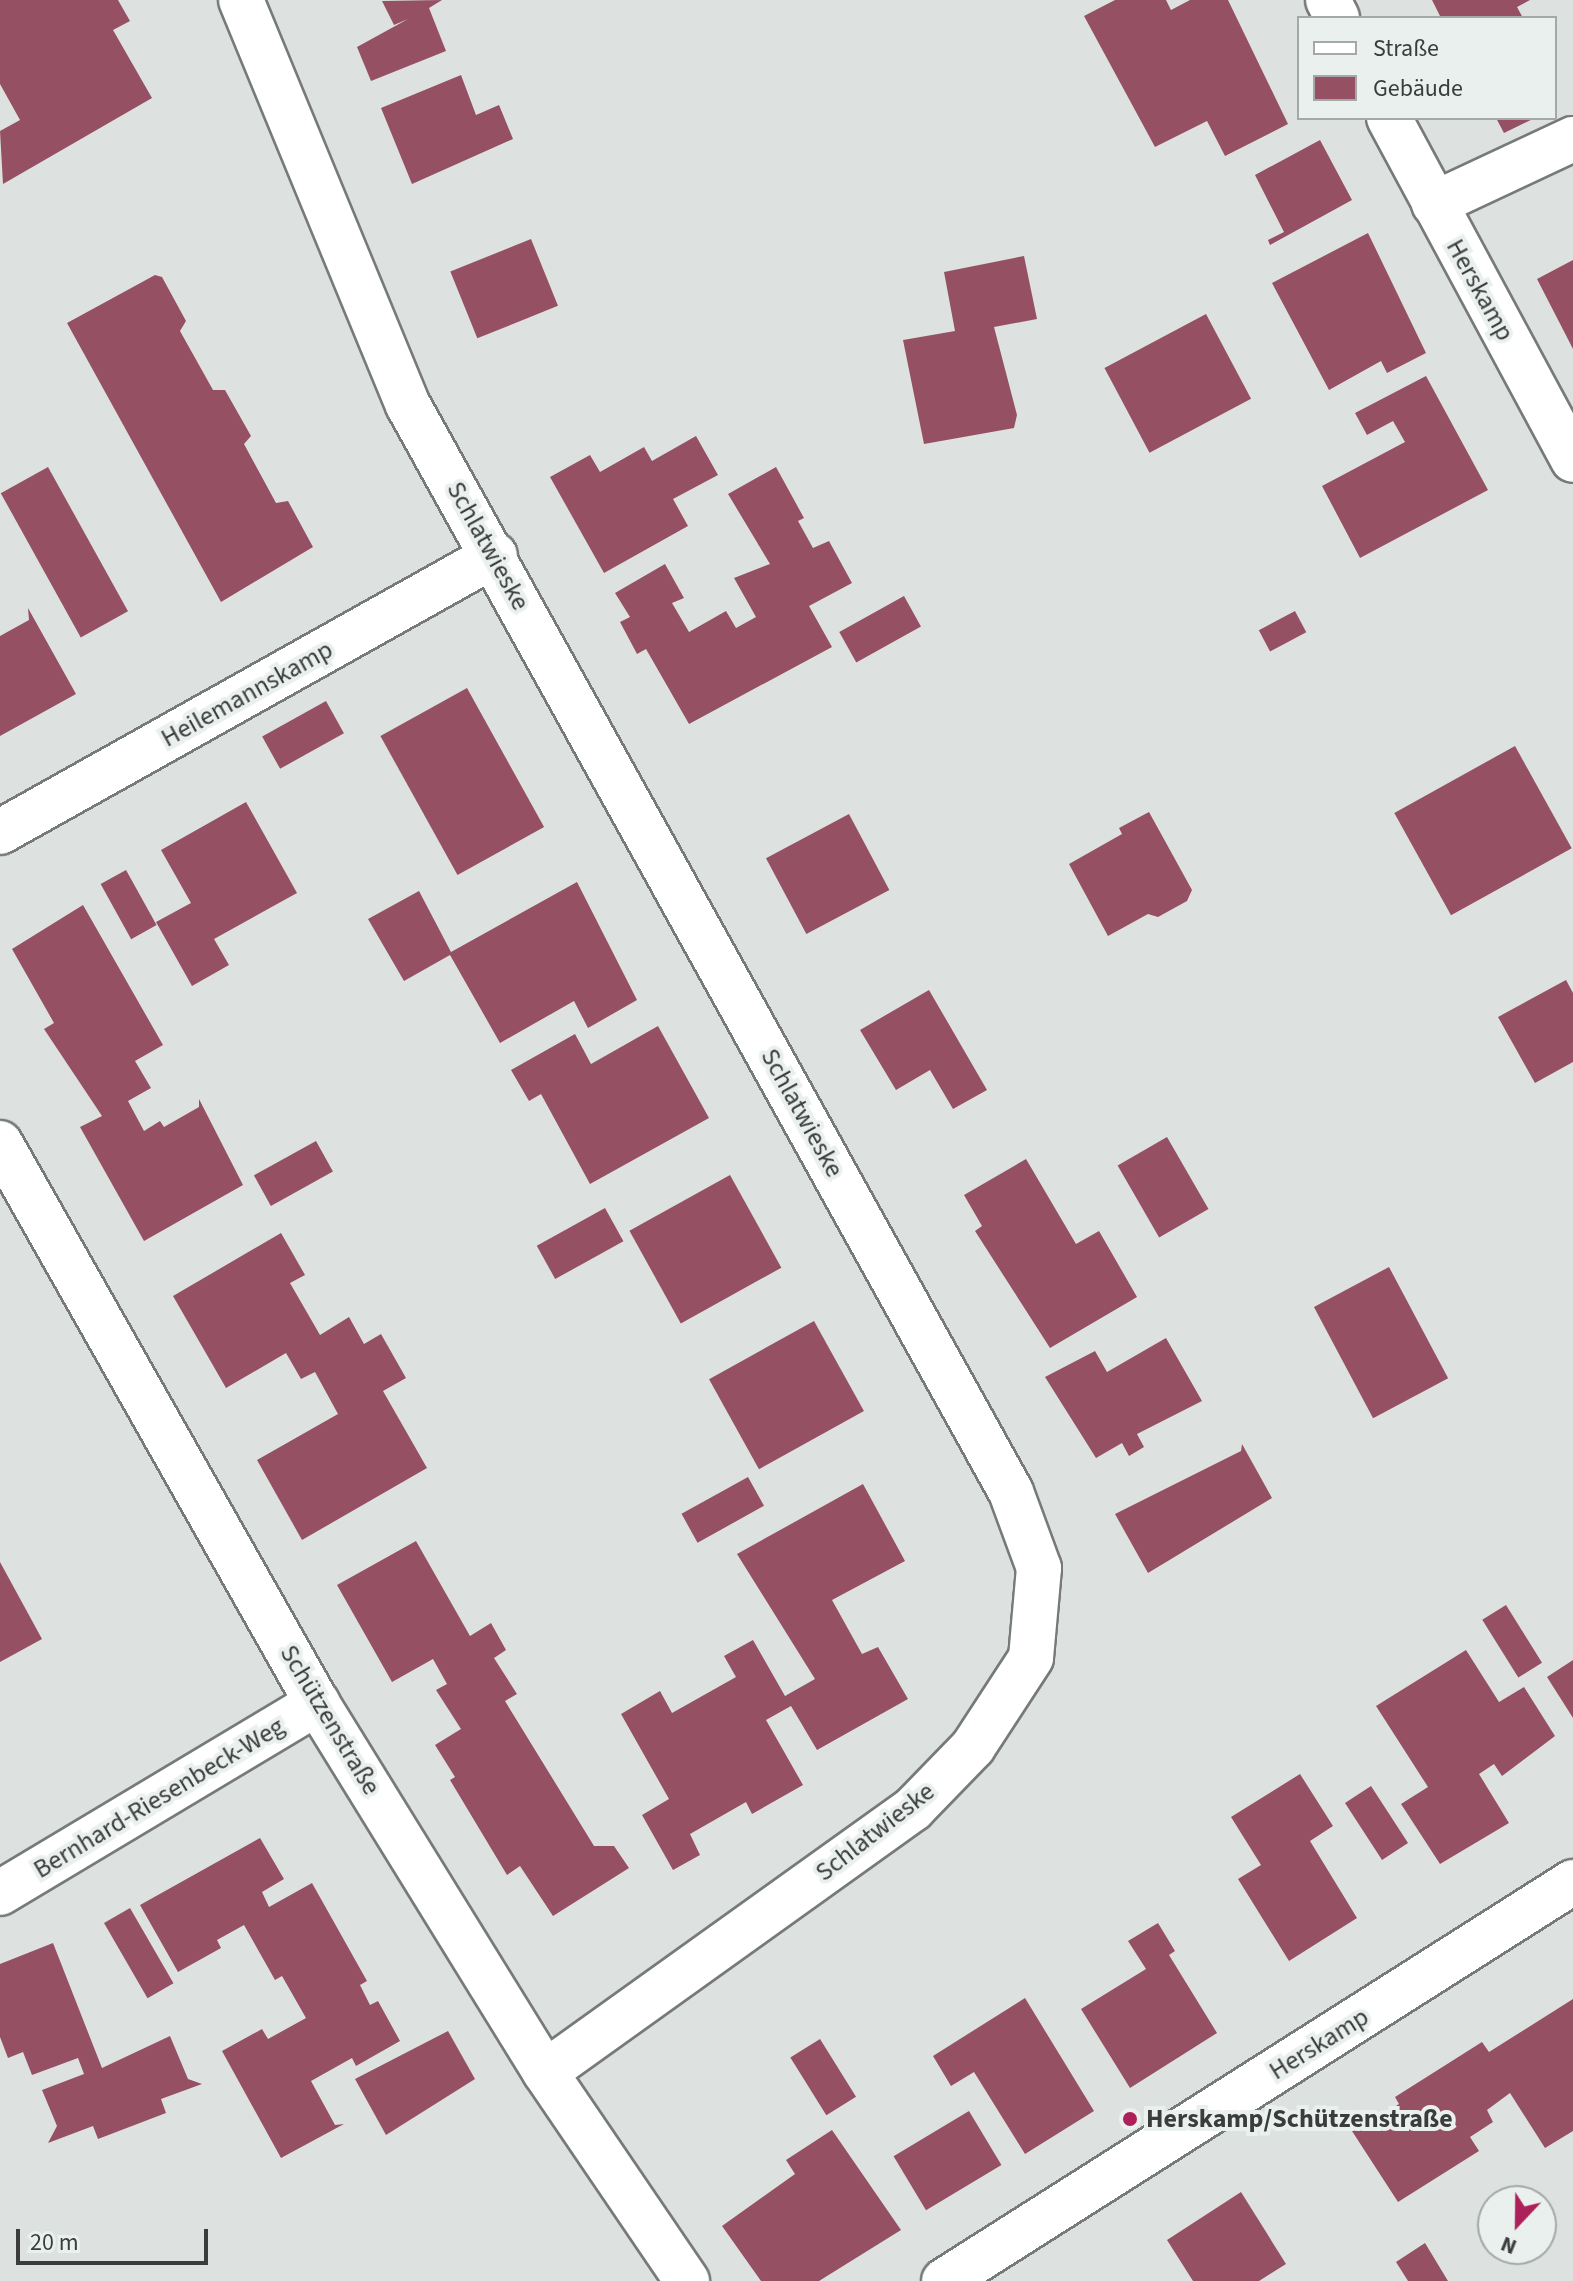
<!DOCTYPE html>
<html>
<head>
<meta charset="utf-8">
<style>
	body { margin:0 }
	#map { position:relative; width:1573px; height:2281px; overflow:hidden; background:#dde2e1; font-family:"Source Sans 3",sans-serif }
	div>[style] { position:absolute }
	.building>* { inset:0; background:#965064; transform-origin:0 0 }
	.roads { filter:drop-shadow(2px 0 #767a79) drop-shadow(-2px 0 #767a79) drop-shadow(0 2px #767a79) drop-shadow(0 -2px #767a79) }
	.street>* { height:44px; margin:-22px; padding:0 22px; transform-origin:22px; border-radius:22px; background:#fff }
	.dots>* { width:22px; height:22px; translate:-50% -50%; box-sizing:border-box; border:4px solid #eaf0ee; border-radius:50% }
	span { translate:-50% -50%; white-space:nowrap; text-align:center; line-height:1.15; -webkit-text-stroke:8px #eaf0ee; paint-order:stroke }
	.street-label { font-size:26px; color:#3b3d3c }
	.poi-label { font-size:26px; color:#3b3d3c; font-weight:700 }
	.left { translate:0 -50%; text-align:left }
	.legend { position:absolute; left:1297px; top:16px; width:260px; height:104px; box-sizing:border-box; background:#eaf0ee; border:2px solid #a4a8a7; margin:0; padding:10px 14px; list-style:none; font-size:24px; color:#3b3d3c }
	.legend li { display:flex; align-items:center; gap:16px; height:40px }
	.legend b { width:40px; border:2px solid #a4a8a7 }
	.north { position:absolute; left:1477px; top:2185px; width:80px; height:80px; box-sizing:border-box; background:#eaf0ee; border:2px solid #a4a8a7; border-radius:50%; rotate:202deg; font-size:22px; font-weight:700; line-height:32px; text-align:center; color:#3b3d3c }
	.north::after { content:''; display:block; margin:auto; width:28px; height:36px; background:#ae205a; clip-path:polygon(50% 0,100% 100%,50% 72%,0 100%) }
	.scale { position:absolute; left:16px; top:2229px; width:192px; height:36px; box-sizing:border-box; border:4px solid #3b3d3c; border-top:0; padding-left:10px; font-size:24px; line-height:28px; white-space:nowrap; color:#3b3d3c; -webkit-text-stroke:6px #eaf0ee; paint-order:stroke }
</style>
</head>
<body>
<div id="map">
	<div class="building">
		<div style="clip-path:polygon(0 0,118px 0,130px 21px,113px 30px,152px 98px,3px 184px,0 131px,20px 120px,0 84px)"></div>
		<div style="clip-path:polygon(442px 0,429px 8px,446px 51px,371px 81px,357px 47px,408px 19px,394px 25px,382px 1px)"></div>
		<div style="clip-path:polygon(1115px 0,1166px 0,1171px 10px,1190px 0,1228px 0,1288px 124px,1225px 156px,1207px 121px,1155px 147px,1084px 16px)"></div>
		<div style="clip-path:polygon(1432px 0,1530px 0,1517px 7px,1523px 18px,1441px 18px)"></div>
		<div style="clip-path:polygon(461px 75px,476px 115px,499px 105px,513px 139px,412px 184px,381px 108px)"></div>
		<div style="clip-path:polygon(1496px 118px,1535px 118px,1504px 133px)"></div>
		<div style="clip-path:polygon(1320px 140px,1352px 200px,1270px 245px,1268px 240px,1284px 232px,1255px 175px)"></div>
		<div style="clip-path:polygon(1368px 233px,1426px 353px,1387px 373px,1381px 361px,1329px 390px,1272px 283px)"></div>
		<div style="left:531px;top:239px;width:72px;height:87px;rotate:68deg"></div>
		<div style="clip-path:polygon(1024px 256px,1037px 319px,994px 327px,1017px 415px,1014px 428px,924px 444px,903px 340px,955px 331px,944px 272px)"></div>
		<div style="clip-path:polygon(1573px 260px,1573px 349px,1537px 279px)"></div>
		<div style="clip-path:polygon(155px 275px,162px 277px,186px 321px,180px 331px,213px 390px,225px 390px,251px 436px,244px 444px,276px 503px,288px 501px,313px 547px,221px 602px,67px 323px)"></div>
		<div style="left:1206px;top:314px;width:96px;height:115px;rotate:62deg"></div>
		<div style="clip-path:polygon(1426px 376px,1488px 490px,1360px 558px,1322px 486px,1405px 442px,1393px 421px,1367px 435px,1355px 413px)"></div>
		<div style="clip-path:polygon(696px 436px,718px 475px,673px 499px,688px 526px,604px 573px,550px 477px,590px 455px,600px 472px,644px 447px,652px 461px)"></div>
		<div style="left:48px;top:467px;width:165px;height:54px;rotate:61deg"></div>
		<div style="clip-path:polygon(776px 467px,804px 518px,798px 521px,813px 548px,829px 541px,852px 583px,809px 606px,832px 647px,689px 724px,646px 649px,637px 654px,620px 622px,630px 617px,615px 593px,665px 564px,684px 598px,672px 603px,689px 632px,726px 611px,736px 628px,756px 617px,734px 578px,770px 564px,728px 494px)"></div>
		<div style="left:904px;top:596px;width:35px;height:74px;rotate:61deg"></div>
		<div style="clip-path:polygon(28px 608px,76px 694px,0 736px,0 636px,29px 620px)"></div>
		<div style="left:1295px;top:611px;width:24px;height:41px;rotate:62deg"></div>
		<div style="left:467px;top:688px;width:159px;height:99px;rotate:61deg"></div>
		<div style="left:326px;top:701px;width:37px;height:73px;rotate:61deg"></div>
		<div style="left:1515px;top:746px;width:117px;height:138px;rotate:61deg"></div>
		<div style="clip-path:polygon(246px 802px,297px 893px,214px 939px,229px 965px,192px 986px,156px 922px,191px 903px,161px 850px)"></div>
		<div style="clip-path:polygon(1149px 812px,1192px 890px,1187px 901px,1158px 917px,1148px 914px,1108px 936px,1069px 864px,1122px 834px,1119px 828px)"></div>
		<div style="left:849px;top:814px;width:86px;height:94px;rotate:62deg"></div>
		<div style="left:126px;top:870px;width:63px;height:29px;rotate:61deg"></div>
		<div style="clip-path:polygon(577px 882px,637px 1000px,588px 1028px,574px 1001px,500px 1043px,450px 955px,404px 981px,368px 919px,419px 891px,451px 952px)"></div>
		<div style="clip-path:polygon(83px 905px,163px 1045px,135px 1061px,151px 1088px,128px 1101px,144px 1131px,160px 1121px,164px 1127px,199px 1107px,199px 1099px,243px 1185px,144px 1241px,80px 1127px,102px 1116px,44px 1029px,54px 1023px,12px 949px)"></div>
		<div style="clip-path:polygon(1566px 980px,1573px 993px,1573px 1062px,1535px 1083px,1498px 1017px)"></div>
		<div style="clip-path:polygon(929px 990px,987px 1090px,953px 1109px,930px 1070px,896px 1090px,860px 1030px)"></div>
		<div style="clip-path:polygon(658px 1026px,709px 1118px,590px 1184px,541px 1094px,529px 1101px,511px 1070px,575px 1034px,591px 1064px)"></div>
		<div style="left:1167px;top:1137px;width:83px;height:57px;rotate:60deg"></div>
		<div style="left:316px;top:1141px;width:35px;height:71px;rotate:61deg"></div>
		<div style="clip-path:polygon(1026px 1159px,1076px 1244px,1099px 1231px,1137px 1297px,1050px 1348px,975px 1231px,982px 1226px,964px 1195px)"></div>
		<div style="left:730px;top:1175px;width:106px;height:115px;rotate:61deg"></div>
		<div style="left:605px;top:1208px;width:38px;height:78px;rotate:61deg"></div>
		<div style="clip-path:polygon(281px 1233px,305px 1275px,290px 1283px,320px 1335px,349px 1317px,364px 1344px,381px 1334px,406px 1378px,383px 1391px,427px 1468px,302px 1540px,257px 1460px,338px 1414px,315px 1372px,301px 1379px,286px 1353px,226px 1388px,173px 1296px)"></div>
		<div style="left:1389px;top:1267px;width:126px;height:85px;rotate:62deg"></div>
		<div style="left:814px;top:1321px;width:103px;height:120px;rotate:61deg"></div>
		<div style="clip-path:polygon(1166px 1338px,1202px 1401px,1137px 1434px,1144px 1447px,1129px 1456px,1122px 1443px,1096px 1458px,1045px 1377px,1095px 1351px,1107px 1372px)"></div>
		<div style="clip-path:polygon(1242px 1444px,1272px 1498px,1148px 1573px,1115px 1514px,1241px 1451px)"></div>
		<div style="left:748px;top:1477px;width:33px;height:76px;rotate:61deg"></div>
		<div style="clip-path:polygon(863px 1484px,905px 1561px,832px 1600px,862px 1654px,878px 1647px,908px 1699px,817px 1750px,791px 1706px,766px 1720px,803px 1785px,752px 1814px,746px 1802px,690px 1834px,700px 1855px,673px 1870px,642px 1815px,669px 1799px,621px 1714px,660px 1691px,672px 1713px,736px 1677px,724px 1656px,753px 1640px,785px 1696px,815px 1679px,737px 1554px)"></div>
		<div style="clip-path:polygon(416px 1541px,470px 1636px,491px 1623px,506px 1650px,494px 1658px,517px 1694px,505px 1701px,594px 1846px,614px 1846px,629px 1868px,553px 1916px,520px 1866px,507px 1875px,450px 1780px,455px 1777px,435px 1745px,461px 1729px,436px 1690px,447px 1684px,433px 1659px,392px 1682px,337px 1585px)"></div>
		<div style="clip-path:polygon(0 1562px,42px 1639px,0 1662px)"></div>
		<div style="left:1506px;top:1605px;width:68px;height:28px;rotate:58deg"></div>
		<div style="clip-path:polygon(1466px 1650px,1499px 1702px,1524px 1687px,1555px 1736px,1502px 1776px,1494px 1764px,1479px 1774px,1509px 1823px,1440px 1864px,1401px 1804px,1428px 1787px,1376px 1706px)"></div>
		<div style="clip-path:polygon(1573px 1660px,1573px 1718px,1547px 1677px)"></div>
		<div style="clip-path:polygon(1300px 1774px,1333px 1826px,1310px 1841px,1357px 1918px,1289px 1961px,1238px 1879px,1261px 1865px,1231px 1817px)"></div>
		<div style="left:1371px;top:1786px;width:68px;height:31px;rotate:57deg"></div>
		<div style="clip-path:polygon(260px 1838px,284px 1879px,262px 1892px,269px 1907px,312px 1883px,367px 1981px,360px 1985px,370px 2005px,378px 2001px,400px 2041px,356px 2066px,352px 2058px,311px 2081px,335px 2125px,344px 2124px,281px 2158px,222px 2051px,262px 2029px,268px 2039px,306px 2018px,282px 1976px,275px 1980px,244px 1925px,217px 1940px,221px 1948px,178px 1972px,140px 1905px)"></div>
		<div style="left:130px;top:1908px;width:87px;height:30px;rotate:60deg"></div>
		<div style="clip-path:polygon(1158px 1923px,1175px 1951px,1169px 1955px,1217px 2033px,1130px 2088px,1081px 2009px,1146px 1969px,1128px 1941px)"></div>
		<div style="clip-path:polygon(53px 1943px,102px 2068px,170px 2036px,188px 2079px,202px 2084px,161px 2099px,166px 2113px,98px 2139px,93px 2126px,48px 2143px,57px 2126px,42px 2090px,84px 2074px,78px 2058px,32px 2075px,23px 2052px,8px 2058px,0 2037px,0 1964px)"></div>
		<div style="clip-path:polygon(1025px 1998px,1094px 2111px,1025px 2154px,974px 2072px,951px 2086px,933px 2056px)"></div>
		<div style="clip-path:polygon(1573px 1999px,1573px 2131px,1545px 2148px,1510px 2093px,1487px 2110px,1493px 2122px,1470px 2137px,1479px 2151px,1398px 2202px,1350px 2128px,1355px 2125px,1358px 2131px,1399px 2104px,1395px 2097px,1482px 2042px,1489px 2052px)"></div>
		<div style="clip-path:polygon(448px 2031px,475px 2079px,386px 2135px,355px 2079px)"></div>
		<div style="left:820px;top:2039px;width:68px;height:35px;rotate:58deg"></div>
		<div style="left:969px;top:2111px;width:63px;height:88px;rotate:59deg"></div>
		<div style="clip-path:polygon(832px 2130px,901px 2230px,819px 2281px,761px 2281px,722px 2226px,795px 2174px,786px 2160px)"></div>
		<div style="clip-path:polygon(1241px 2192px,1286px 2264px,1259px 2281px,1193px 2281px,1167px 2240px)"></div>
		<div style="clip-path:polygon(1425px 2243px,1448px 2281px,1408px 2281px,1396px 2262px)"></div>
	</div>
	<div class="roads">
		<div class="street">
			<div style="left:241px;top:0;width:438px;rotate:67.6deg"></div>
			<div style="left:408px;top:405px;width:1243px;rotate:60.98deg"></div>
			<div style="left:1011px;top:1492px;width:81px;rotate:69.8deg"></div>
			<div style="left:1039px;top:1568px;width:90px;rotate:95.1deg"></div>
			<div style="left:1031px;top:1658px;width:106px;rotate:123.1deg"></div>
			<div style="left:973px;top:1747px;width:86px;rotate:134.1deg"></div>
			<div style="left:913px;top:1809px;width:452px;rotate:144.4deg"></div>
			<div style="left:1328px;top:0;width:20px;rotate:63deg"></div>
			<div style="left:1389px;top:118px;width:388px;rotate:61.7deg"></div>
			<div style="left:1434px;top:204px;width:153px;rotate:-25.1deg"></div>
			<div style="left:0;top:832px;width:567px;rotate:-29.23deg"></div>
			<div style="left:0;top:1143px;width:643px;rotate:60.49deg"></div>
			<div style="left:317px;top:1703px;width:434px;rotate:58.3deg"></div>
			<div style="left:545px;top:2072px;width:253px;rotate:55.8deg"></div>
			<div style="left:0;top:1893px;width:370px;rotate:-30.9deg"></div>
			<div style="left:944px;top:2281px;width:745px;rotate:-32.39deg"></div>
		</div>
	</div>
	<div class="dots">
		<div style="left:1130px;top:2119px;background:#ae205a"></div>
	</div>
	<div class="street-label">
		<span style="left:1480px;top:290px;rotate:61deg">Herskamp</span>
		<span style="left:488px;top:546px;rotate:61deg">Schlatwieske</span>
		<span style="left:247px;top:694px;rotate:-29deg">Heilemannskamp</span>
		<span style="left:802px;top:1113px;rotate:61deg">Schlatwieske</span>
		<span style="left:330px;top:1720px;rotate:59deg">Schützenstraße</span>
		<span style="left:159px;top:1798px;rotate:-31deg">Bernhard-Riesenbeck-Weg</span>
		<span style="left:875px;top:1832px;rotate:-38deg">Schlatwieske</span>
		<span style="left:1319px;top:2044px;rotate:-32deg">Herskamp</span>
	</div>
	<div class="poi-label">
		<span class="left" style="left:1146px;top:2119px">Herskamp/Schützenstraße</span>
	</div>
	<ul class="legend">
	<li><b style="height:10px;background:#fff"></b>Straße</li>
	<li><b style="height:22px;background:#965064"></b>Gebäude</li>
	</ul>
	<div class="north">N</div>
	<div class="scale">20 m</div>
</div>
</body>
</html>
